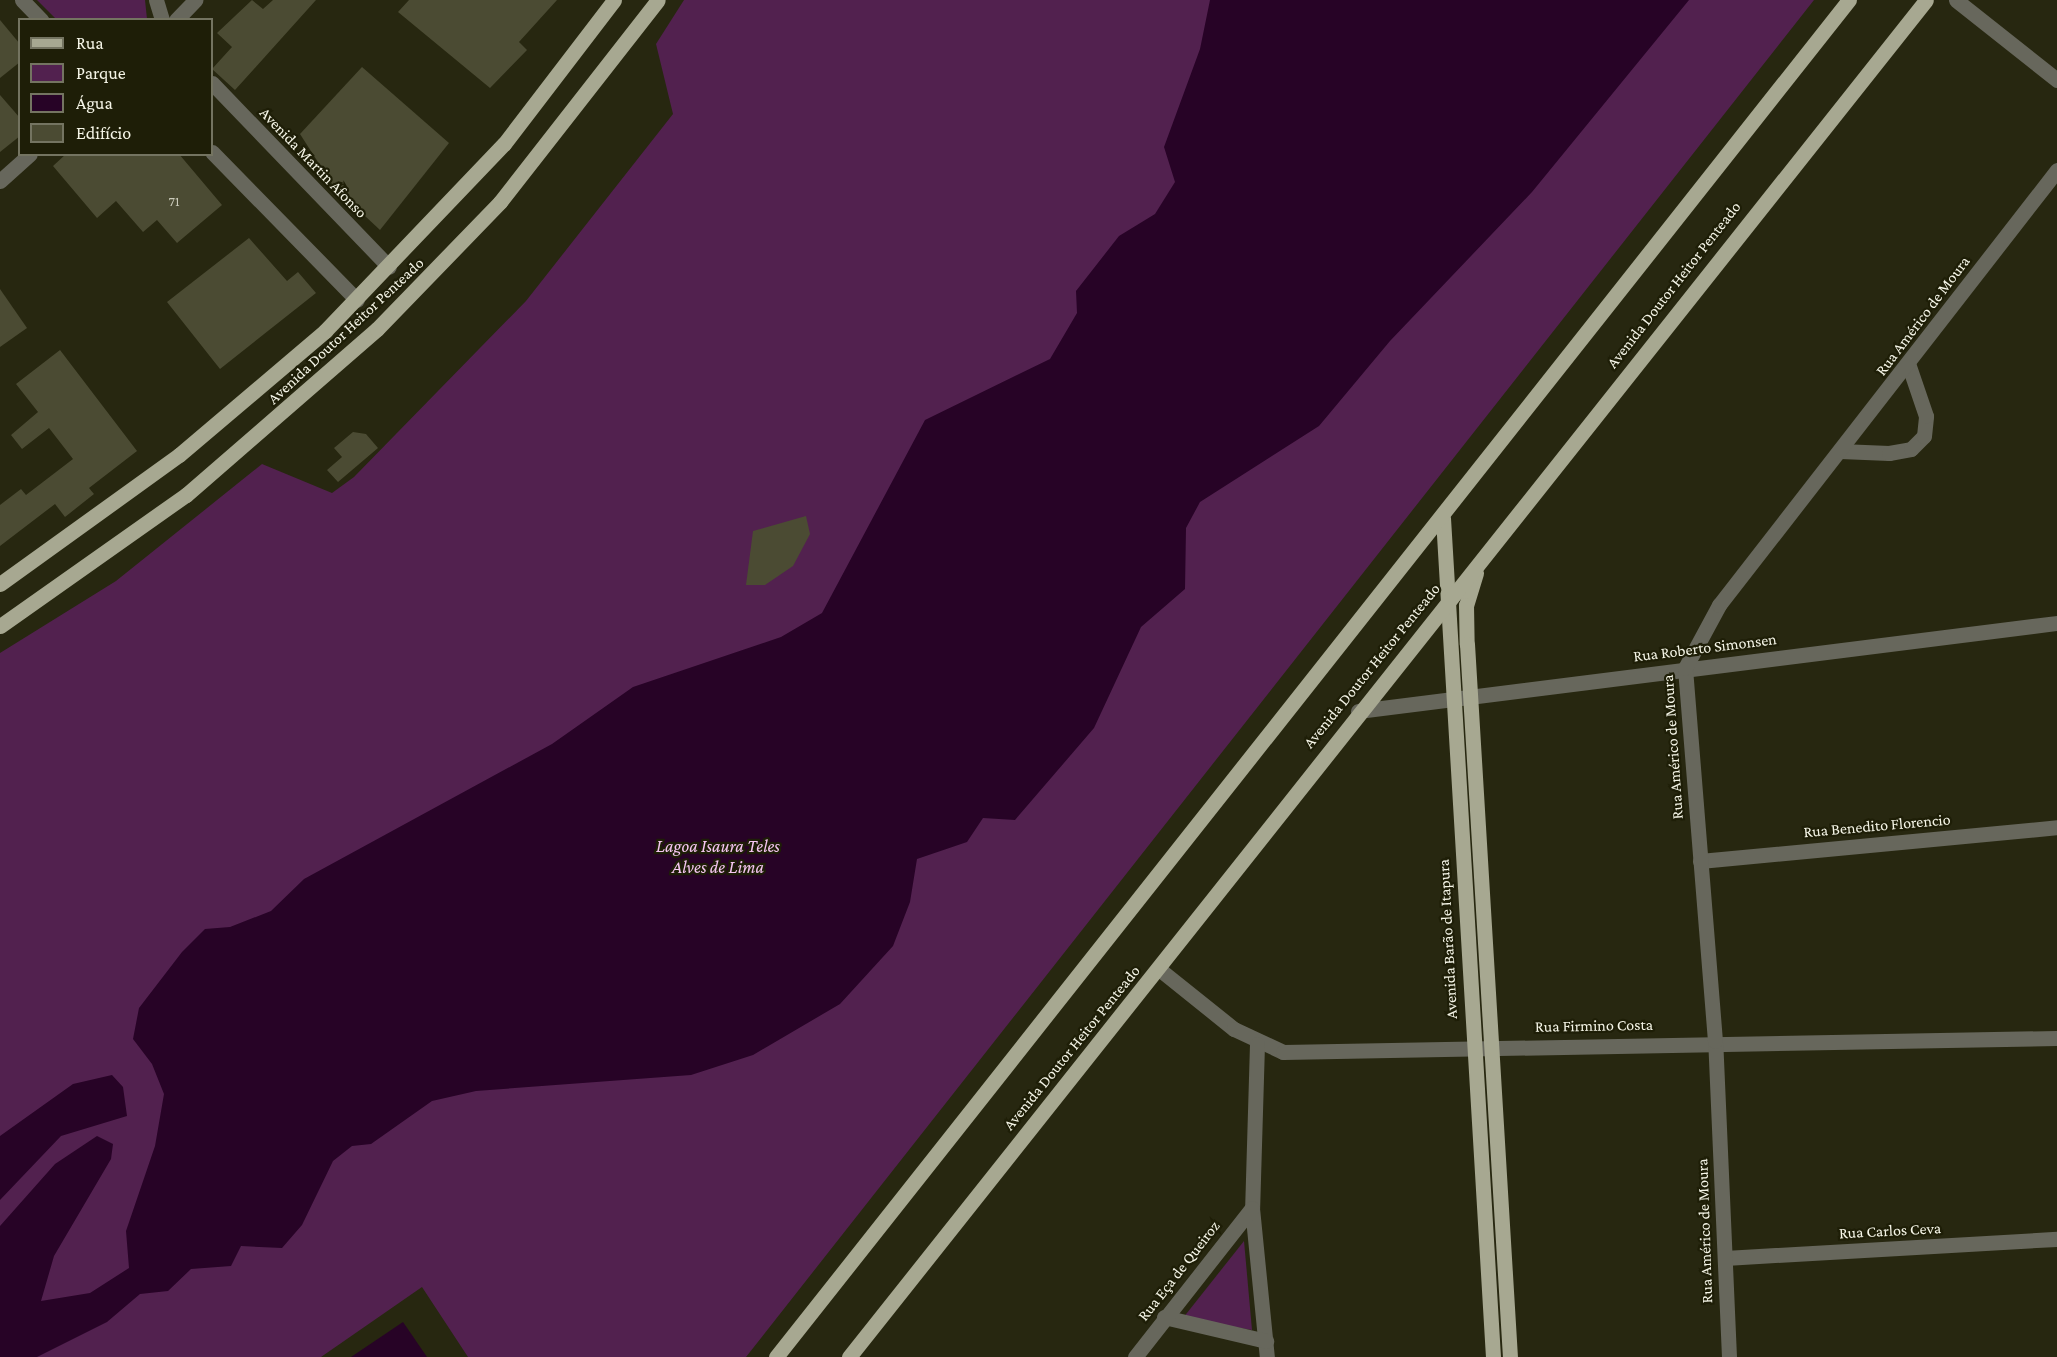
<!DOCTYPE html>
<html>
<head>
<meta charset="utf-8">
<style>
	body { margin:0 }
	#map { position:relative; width:2057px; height:1357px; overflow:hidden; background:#272710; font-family:"Crimson Pro",serif }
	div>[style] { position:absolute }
	.green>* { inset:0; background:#52214f }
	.water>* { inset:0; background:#270326 }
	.building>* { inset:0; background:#4b4b33 }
	.minor>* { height:15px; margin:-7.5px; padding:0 7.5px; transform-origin:7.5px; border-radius:7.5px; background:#67675c }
	.major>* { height:15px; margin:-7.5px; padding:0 7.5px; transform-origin:7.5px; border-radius:7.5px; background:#a7a891 }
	span { translate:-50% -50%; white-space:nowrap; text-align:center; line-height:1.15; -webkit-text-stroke:4.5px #1e1e07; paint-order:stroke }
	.number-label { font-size:14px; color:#cacaba }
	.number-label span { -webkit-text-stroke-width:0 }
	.street-label { font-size:16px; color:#f5f5e7 }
	.water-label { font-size:18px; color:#f6c6f2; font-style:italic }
	.legend { position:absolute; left:18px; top:18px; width:195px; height:138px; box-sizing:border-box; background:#1e1e07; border:2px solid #747461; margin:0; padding:8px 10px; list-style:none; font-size:18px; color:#f5f5e7 }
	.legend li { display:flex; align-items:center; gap:12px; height:30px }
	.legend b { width:30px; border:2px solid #747461 }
</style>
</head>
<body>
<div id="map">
	<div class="green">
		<div style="clip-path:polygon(37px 0,145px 0,147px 19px,56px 19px)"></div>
		<div style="clip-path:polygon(684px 0,1814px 0,746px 1357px,468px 1357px,422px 1287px,321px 1357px,0 1357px,0 653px,116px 581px,262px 464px,332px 493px,354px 477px,526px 301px,673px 114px,656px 44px)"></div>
		<div style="clip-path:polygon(1244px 1241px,1252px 1330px,1183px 1318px)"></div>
	</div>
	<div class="water">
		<div style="clip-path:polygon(1210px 0,1689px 0,1532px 192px,1390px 341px,1319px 426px,1200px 502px,1186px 528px,1185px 589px,1141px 627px,1094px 728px,1015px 820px,983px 818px,967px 842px,917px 859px,910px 902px,893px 946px,840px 1004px,753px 1055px,691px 1075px,476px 1091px,432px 1101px,371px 1144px,352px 1146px,333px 1161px,302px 1225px,282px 1248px,241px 1246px,231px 1266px,191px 1269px,168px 1291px,140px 1294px,107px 1322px,37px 1357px,0 1357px,0 1226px,55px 1164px,97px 1136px,113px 1144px,111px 1159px,54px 1256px,41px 1301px,90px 1293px,129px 1268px,126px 1231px,155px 1146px,164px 1094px,152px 1064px,133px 1039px,139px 1008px,182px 952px,205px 929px,230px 927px,271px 911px,304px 879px,552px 744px,633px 687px,781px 637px,822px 613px,925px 420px,1050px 359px,1077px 313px,1076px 291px,1119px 236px,1155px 214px,1175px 182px,1164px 147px,1200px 49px)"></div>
		<div style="clip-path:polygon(112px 1075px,123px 1087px,127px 1116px,61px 1136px,0 1200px,0 1136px,73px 1084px)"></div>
		<div style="clip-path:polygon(403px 1322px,427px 1357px,351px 1357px)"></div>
	</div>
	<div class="building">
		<div style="clip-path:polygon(252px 0,263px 9px,273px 0,316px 0,235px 90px,212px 69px,232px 47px,217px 33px)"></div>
		<div style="clip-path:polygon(409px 0,557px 0,519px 42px,527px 50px,490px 88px,398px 12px)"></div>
		<div style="clip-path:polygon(0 20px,20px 44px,20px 62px,0 78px)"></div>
		<div style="clip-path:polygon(362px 67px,449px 143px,380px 230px,334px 187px,300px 134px)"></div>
		<div style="clip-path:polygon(0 95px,20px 118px,20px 136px,0 152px)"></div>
		<div style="clip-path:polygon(66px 154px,179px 154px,222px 205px,177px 243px,157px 220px,143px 232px,116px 201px,97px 218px,53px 166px)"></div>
		<div style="clip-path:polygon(249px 238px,287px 281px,298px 272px,316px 293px,220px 369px,167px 302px)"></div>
		<div style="clip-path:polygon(0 289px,27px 328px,0 347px)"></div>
		<div style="clip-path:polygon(60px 350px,137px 451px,89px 488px,94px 494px,65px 517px,55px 504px,0 546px,0 505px,21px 489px,26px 495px,73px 459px,49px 428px,22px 449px,11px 435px,38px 412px,16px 384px)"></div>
		<div style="clip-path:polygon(353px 432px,366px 434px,378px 448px,338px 482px,327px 470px,342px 457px,334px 448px)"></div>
		<div style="clip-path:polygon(806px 516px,810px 534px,793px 566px,765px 585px,746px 585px,753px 531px)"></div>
	</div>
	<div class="minor">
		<div style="left:22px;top:0;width:28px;rotate:46deg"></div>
		<div style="left:156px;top:0;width:21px;rotate:73deg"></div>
		<div style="left:1956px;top:0;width:129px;rotate:38.4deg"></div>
		<div style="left:176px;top:20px;width:28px;rotate:-46deg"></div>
		<div style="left:212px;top:83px;width:255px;rotate:46.1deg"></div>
		<div style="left:212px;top:152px;width:207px;rotate:45.6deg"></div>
		<div style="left:0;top:181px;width:40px;rotate:-42deg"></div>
		<div style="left:1840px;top:451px;width:49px;rotate:2.3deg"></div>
		<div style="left:1889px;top:453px;width:22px;rotate:-10deg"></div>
		<div style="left:1911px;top:449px;width:18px;rotate:-45deg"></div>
		<div style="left:1924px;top:436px;width:20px;rotate:-84deg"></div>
		<div style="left:1926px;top:416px;width:53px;rotate:-108.8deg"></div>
		<div style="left:1358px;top:711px;width:705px;rotate:-7.18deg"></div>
		<div style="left:1700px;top:861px;width:359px;rotate:-5.4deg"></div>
		<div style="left:1159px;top:969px;width:96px;rotate:38.7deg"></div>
		<div style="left:1234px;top:1029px;width:54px;rotate:25.1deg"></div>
		<div style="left:1283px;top:1052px;width:774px;rotate:-1.04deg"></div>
		<div style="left:1257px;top:1044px;width:164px;rotate:91.7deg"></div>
		<div style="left:1252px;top:1208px;width:150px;rotate:84.3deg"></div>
		<div style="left:1725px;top:1258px;width:333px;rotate:-3.3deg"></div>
		<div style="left:1164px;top:1317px;width:105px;rotate:13.2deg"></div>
		<div style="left:1135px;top:1357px;width:189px;rotate:-51.9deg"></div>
		<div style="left:1729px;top:1357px;width:316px;rotate:-92.5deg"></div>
		<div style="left:1715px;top:1041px;width:374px;rotate:-94.6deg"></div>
		<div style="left:1685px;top:668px;width:72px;rotate:-61.6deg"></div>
		<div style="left:1719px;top:605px;width:551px;rotate:-52.15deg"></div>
	</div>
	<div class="major">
		<div style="left:1443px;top:518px;width:840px;rotate:86.59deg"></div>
		<div style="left:1476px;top:573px;width:34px;rotate:107deg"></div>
		<div style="left:1466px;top:605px;width:39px;rotate:89deg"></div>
		<div style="left:1467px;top:644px;width:714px;rotate:86.55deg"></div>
		<div style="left:0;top:584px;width:221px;rotate:-35.8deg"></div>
		<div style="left:179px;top:455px;width:192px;rotate:-40.3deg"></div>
		<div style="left:325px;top:331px;width:259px;rotate:-46.3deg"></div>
		<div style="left:504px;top:144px;width:181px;rotate:-52.6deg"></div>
		<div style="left:0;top:626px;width:228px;rotate:-35.2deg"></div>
		<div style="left:186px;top:495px;width:253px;rotate:-41deg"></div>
		<div style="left:377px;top:329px;width:177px;rotate:-45.9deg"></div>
		<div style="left:500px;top:202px;width:256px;rotate:-52deg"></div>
		<div style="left:776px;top:1357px;width:1730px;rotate:-51.67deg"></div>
		<div style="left:849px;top:1357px;width:1732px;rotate:-51.56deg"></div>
	</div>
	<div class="number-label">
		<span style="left:174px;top:201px">71</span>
	</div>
	<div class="street-label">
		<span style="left:313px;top:163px;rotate:46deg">Avenida Martin Afonso</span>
		<span style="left:1674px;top:285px;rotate:-52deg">Avenida Doutor Heitor Penteado</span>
		<span style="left:1923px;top:316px;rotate:-53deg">Rua Américo de Moura</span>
		<span style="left:346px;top:331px;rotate:-43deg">Avenida Doutor Heitor Penteado</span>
		<span style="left:1705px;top:648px;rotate:-7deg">Rua Roberto Simonsen</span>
		<span style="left:1372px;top:666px;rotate:-51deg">Avenida Doutor Heitor Penteado</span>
		<span style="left:1673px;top:747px;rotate:-94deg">Rua Américo de Moura</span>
		<span style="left:1877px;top:826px;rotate:-5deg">Rua Benedito Florencio</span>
		<span style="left:1448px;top:939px;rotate:-93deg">Avenida Barão de Itapura</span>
		<span style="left:1594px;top:1026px;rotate:-1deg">Rua Firmino Costa</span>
		<span style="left:1072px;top:1048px;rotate:-51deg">Avenida Doutor Heitor Penteado</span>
		<span style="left:1705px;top:1231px;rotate:-92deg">Rua Américo de Moura</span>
		<span style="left:1890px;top:1231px;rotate:-3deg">Rua Carlos Ceva</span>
		<span style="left:1179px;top:1271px;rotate:-52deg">Rua Eça de Queiroz</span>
	</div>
	<div class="water-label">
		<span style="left:718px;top:857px">Lagoa Isaura Teles<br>Alves de Lima</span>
	</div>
	<ul class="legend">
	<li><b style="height:8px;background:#a7a891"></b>Rua</li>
	<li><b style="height:16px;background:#52214f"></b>Parque</li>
	<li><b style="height:16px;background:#270326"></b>Água</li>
	<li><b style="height:16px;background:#4b4b33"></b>Edifício</li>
	</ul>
</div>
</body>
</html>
